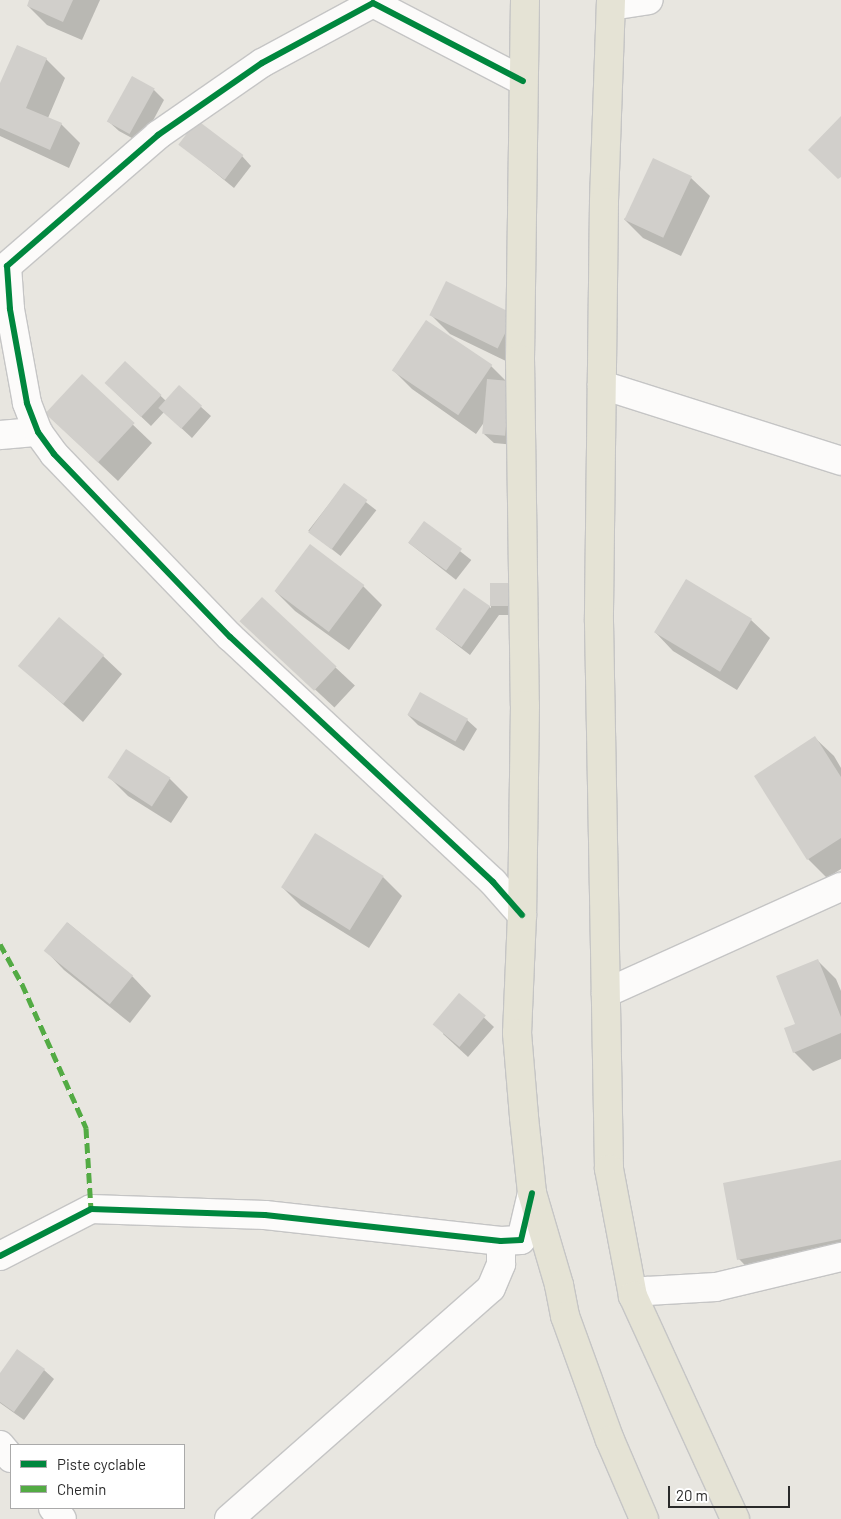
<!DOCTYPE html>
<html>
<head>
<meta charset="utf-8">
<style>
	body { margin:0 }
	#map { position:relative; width:841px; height:1519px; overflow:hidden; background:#e8e6e0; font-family:Barlow,sans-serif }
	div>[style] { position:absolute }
	.shadow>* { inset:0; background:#0003; transform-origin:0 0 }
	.building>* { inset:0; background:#d1cfcb; transform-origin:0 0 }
	.roads { filter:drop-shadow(1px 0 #c5c5c5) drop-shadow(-1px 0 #c5c5c5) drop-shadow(0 1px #c5c5c5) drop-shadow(0 -1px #c5c5c5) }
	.minor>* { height:28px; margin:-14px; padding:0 14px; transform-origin:14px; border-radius:14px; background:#fcfbfa }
	.primary>* { height:28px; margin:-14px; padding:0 14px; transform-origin:14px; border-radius:14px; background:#e5e3d5 }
	.quiet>* { height:5px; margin-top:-2.5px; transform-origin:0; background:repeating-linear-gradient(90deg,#53ab44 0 10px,transparent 0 15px) }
	.cycleway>* { height:6px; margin:-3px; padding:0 3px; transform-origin:3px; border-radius:3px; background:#00873e }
	span { translate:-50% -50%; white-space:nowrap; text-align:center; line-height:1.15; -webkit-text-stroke:5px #fff; paint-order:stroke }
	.legend { position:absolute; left:10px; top:1444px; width:175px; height:65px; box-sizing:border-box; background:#fff; border:1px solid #aaa; margin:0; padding:6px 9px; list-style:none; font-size:15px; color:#2a2a2a }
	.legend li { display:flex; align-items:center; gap:10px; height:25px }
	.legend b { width:25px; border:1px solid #aaa }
	.scale { position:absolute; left:668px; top:1486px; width:122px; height:22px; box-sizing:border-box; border:2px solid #2a2a2a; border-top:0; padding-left:6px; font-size:15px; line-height:18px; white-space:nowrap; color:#2a2a2a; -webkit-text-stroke:4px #fff; paint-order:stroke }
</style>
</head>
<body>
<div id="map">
	<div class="shadow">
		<div style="clip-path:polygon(31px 0,100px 0,82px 40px,47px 25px,28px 6px)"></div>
		<div style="clip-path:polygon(46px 59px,65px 78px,48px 118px,61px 124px,80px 143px,69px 168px,0 136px,0 86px)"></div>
		<div style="clip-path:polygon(133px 78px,154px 90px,164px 100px,141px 143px,119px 131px,109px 122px)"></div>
		<div style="clip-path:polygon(180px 144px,242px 156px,251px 166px,234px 188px)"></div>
		<div style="clip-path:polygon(691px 178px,710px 196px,681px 256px,643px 238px,624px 219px)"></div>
		<div style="clip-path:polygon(431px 315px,513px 315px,516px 366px,450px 334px)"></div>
		<div style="clip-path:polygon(426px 322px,491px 366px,507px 382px,515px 445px,494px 443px,484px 434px,485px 421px,476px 434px,412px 389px,393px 370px)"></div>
		<div style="clip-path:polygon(125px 362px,166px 401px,179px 387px,211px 416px,192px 438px,164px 412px,151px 426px,115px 392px)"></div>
		<div style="clip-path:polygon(82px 376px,152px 443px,118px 481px,66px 432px)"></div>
		<div style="left:344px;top:485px;width:41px;height:58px;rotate:38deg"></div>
		<div style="left:424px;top:523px;width:60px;height:25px;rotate:38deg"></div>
		<div style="clip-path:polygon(310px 546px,363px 586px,382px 605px,349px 650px,295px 611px,276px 592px)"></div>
		<div style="clip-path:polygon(491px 584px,507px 584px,517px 594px,517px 615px,499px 615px,470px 655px,436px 629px,464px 590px,491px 608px)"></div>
		<div style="left:262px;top:599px;width:127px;height:30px;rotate:43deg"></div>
		<div style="clip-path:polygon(751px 620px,770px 638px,737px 690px,673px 651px,655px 632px)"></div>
		<div style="clip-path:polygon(103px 656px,122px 674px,83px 722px,20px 666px)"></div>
		<div style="clip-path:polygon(408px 715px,467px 720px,477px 729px,464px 751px,418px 725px)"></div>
		<div style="clip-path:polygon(815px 738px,834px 756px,841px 768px,841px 869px,827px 878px,808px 859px)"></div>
		<div style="clip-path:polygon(109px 777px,170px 779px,188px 797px,171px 823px,128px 796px)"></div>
		<div style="clip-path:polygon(383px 877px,402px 896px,369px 948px,301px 906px,282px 887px)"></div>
		<div style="clip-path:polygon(68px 923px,133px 977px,151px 996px,130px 1023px,64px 970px,46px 951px)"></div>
		<div style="clip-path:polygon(817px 960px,836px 979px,841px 991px,841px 1059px,813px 1071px,794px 1052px,797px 1024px)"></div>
		<div style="clip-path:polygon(459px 994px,494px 1027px,468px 1057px,443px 1034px)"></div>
		<div style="clip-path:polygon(841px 1162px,841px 1271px,765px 1286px,739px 1259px)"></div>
		<div style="clip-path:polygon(44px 1370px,54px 1379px,24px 1420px,0 1403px,0 1375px)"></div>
	</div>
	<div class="building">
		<div style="clip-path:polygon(29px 0,73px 0,63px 22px,27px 6px)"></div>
		<div style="clip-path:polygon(17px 45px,47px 58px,26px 108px,62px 123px,50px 150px,0 128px,0 83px)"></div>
		<div style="left:132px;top:76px;width:26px;height:52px;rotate:29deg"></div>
		<div style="clip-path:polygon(841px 116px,841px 177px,838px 179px,808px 150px)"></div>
		<div style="left:197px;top:120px;width:58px;height:31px;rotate:37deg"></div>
		<div style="left:653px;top:158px;width:43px;height:68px;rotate:25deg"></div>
		<div style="left:446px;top:281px;width:76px;height:38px;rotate:26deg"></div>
		<div style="left:426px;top:320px;width:80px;height:61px;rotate:34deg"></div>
		<div style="left:125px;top:361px;width:50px;height:30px;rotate:43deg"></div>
		<div style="left:82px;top:374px;width:72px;height:54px;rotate:43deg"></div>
		<div style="left:487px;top:379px;width:23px;height:55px;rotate:5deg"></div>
		<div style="left:179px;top:385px;width:31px;height:31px;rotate:42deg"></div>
		<div style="left:344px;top:483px;width:29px;height:61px;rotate:36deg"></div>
		<div style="left:424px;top:521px;width:47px;height:27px;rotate:36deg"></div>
		<div style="left:310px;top:544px;width:68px;height:59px;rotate:37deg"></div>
		<div style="left:686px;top:579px;width:77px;height:62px;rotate:31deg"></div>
		<div style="left:490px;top:583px;width:18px;height:23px"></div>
		<div style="left:464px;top:588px;width:32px;height:50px;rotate:35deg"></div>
		<div style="left:262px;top:597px;width:102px;height:33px;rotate:43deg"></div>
		<div style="left:59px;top:617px;width:59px;height:64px;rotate:40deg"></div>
		<div style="left:420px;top:692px;width:55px;height:26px;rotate:29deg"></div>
		<div style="clip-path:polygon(815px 736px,841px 777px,841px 838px,807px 860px,754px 776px)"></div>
		<div style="left:126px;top:749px;width:53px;height:34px;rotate:33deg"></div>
		<div style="left:315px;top:833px;width:81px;height:64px;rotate:32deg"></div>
		<div style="left:67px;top:922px;width:85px;height:37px;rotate:39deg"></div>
		<div style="clip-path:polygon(818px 959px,841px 1017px,841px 1033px,793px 1053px,784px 1028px,795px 1024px,776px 976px)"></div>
		<div style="left:459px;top:993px;width:35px;height:41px;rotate:40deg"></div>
		<div style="clip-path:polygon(841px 1160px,841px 1239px,737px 1260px,723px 1183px)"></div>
		<div style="clip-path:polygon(17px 1349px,45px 1369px,14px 1412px,0 1402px,0 1373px)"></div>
	</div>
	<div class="roads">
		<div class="minor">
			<div style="left:611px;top:6px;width:38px;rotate:-9deg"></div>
			<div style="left:602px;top:385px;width:251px;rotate:17.6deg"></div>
			<div style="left:0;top:435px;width:38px;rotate:-5deg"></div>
			<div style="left:522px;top:915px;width:44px;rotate:-131.3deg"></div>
			<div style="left:493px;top:882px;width:359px;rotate:-137deg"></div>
			<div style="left:230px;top:637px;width:254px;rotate:-133.9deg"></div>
			<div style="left:54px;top:454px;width:27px;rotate:-126deg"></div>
			<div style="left:38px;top:432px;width:31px;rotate:-111deg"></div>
			<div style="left:27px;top:403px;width:96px;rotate:-100.3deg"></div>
			<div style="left:10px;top:309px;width:43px;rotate:-94deg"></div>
			<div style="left:7px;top:266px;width:200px;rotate:-40.9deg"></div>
			<div style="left:158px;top:135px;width:126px;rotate:-34.7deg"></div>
			<div style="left:262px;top:63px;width:126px;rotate:-28.4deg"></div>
			<div style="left:373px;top:3px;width:169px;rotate:27.5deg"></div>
			<div style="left:606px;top:993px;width:258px;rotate:-24.3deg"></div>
			<div style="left:0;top:1256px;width:102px;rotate:-27.3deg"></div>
			<div style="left:91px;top:1209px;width:174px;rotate:2deg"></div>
			<div style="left:265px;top:1215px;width:237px;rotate:6.3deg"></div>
			<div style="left:501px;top:1241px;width:20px;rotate:-3deg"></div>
			<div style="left:521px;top:1240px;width:48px;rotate:-76.8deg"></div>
			<div style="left:633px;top:1296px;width:15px;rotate:-20deg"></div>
			<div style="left:647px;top:1291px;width:69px;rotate:-3.3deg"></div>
			<div style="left:716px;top:1287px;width:129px;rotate:-13.5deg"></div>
			<div style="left:0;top:1445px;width:17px;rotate:50deg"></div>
			<div style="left:53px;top:1508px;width:14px;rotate:51deg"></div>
			<div style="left:229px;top:1519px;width:349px;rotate:-41.4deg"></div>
			<div style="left:491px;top:1288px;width:26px;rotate:-67deg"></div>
			<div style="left:501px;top:1264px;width:23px;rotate:-90deg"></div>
		</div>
		<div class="primary">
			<div style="left:525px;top:0;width:359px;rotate:90.8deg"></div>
			<div style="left:520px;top:359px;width:346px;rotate:89.2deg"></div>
			<div style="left:525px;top:705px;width:210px;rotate:90.8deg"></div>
			<div style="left:522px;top:915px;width:118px;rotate:92.4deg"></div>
			<div style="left:517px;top:1033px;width:84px;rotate:85.2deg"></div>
			<div style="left:524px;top:1117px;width:76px;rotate:84deg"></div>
			<div style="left:532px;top:1193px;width:96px;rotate:73.6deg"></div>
			<div style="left:559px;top:1285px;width:32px;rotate:79deg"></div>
			<div style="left:565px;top:1316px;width:132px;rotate:70.1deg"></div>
			<div style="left:610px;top:1440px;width:86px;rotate:66.7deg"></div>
			<div style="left:611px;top:0;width:202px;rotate:92deg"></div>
			<div style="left:604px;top:202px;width:420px;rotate:90.7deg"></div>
			<div style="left:599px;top:622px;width:547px;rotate:88.95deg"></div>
			<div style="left:609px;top:1169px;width:129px;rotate:79.3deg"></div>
			<div style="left:633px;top:1296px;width:245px;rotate:65.4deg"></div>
		</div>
	</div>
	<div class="quiet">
		<div style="left:0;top:944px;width:46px;rotate:61.2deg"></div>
		<div style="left:22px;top:984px;width:158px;rotate:66deg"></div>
		<div style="left:86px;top:1128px;width:81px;rotate:86.5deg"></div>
	</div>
	<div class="cycleway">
		<div style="left:522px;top:915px;width:44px;rotate:-131.3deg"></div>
		<div style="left:493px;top:882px;width:359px;rotate:-137deg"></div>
		<div style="left:230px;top:637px;width:254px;rotate:-133.9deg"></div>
		<div style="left:54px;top:454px;width:27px;rotate:-126deg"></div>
		<div style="left:38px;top:432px;width:31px;rotate:-111deg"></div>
		<div style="left:27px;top:403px;width:96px;rotate:-100.3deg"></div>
		<div style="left:10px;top:309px;width:43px;rotate:-94deg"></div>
		<div style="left:7px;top:266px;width:200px;rotate:-40.9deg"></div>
		<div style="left:158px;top:135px;width:126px;rotate:-34.7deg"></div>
		<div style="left:262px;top:63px;width:126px;rotate:-28.4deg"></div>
		<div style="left:373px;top:3px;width:169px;rotate:27.5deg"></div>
		<div style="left:0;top:1256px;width:102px;rotate:-27.3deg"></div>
		<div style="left:91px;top:1209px;width:174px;rotate:2deg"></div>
		<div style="left:265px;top:1215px;width:237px;rotate:6.3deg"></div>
		<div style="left:501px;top:1241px;width:20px;rotate:-3deg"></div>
		<div style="left:521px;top:1240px;width:48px;rotate:-76.8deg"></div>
	</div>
	<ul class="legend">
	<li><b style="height:6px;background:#00873e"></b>Piste cyclable</li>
	<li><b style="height:6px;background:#53ab44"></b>Chemin</li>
	</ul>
	<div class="scale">20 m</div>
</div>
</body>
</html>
